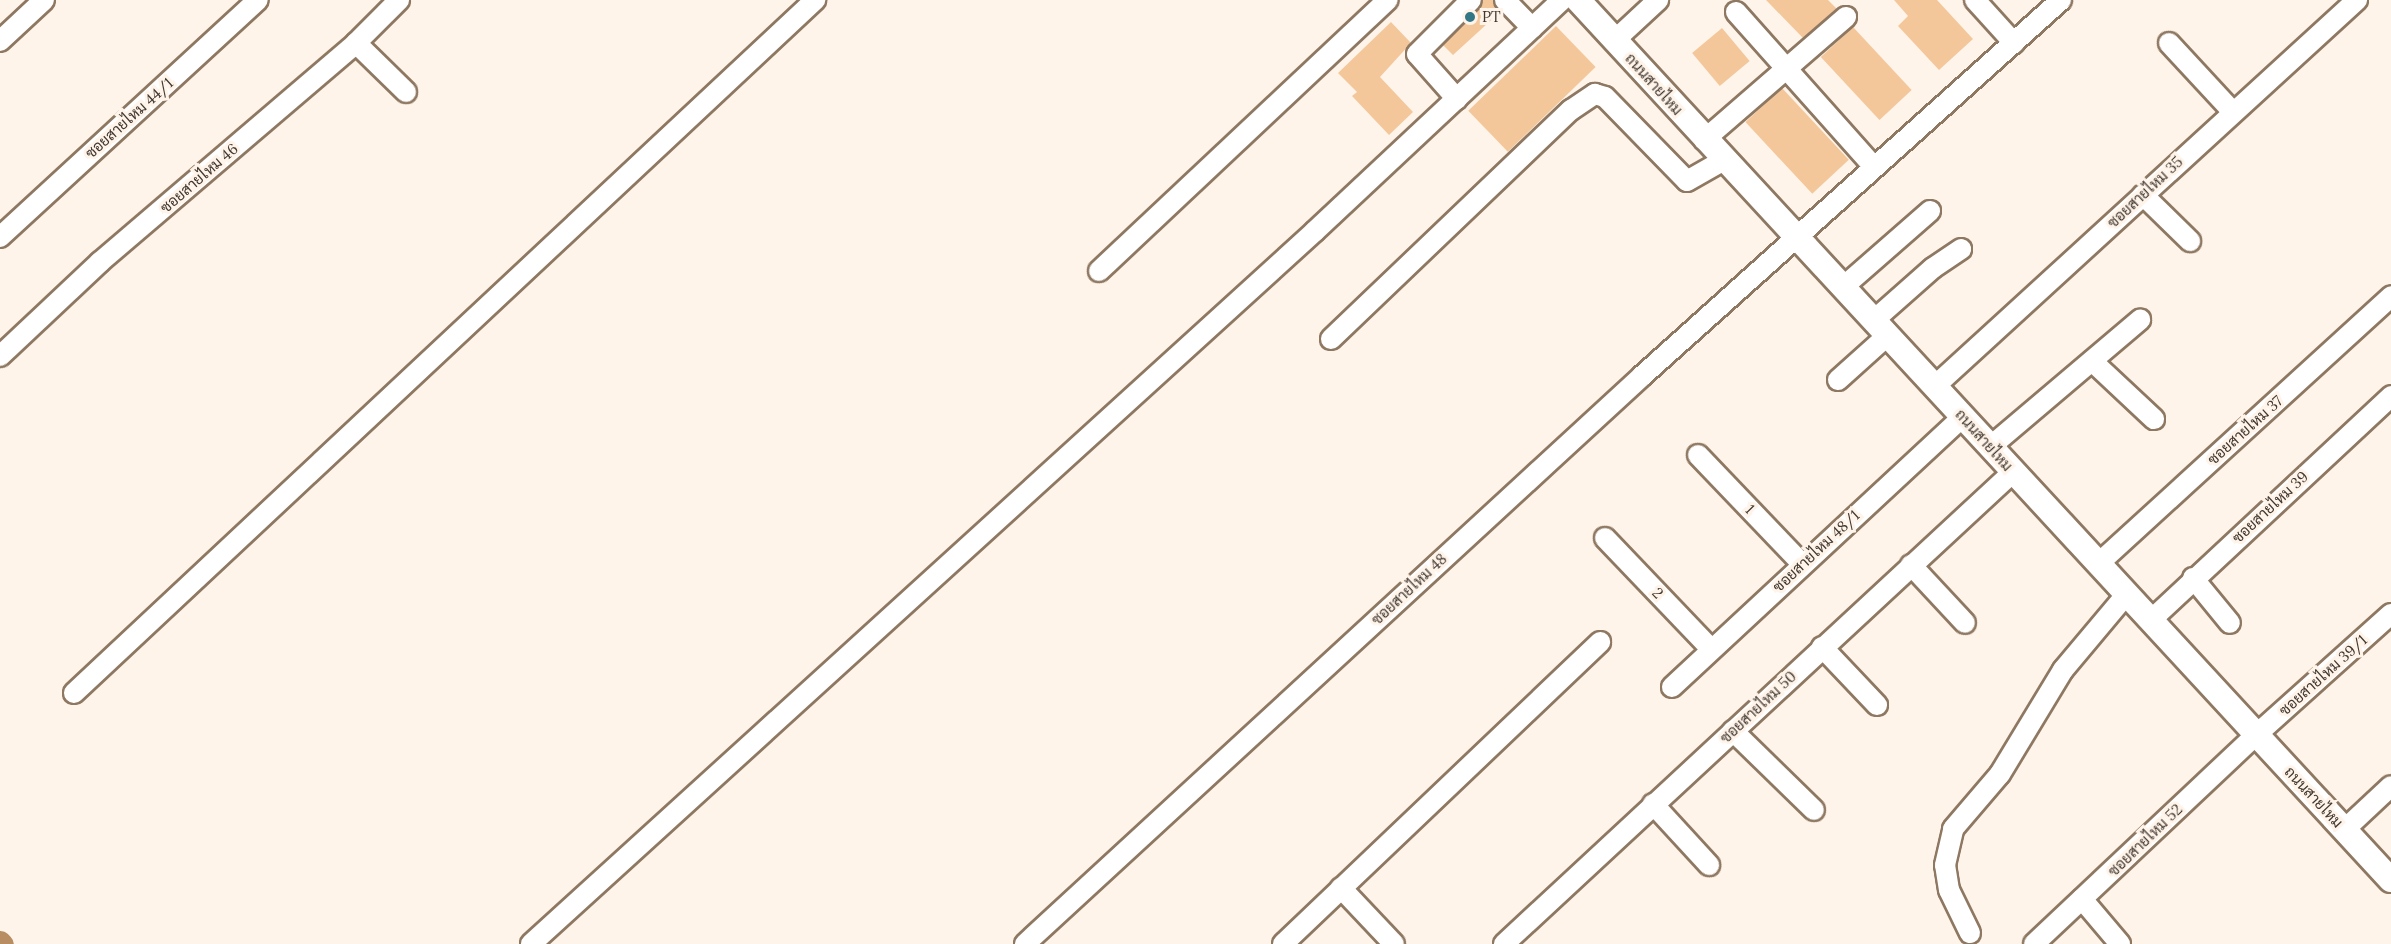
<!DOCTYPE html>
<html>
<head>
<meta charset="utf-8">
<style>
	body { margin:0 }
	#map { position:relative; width:2391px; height:944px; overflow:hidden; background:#fef4ea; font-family:Lora,Sarabun,serif }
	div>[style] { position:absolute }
	.canal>* { height:21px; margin:-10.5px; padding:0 10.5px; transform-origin:10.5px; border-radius:10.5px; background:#b78d61 }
	.building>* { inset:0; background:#f4c79b; transform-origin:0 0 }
	.roads { filter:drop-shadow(2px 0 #8e7862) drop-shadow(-2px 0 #8e7862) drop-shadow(0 2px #8e7862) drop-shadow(0 -2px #8e7862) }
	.minor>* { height:20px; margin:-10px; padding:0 10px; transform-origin:10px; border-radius:10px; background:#fff }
	.major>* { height:24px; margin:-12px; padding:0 12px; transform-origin:12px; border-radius:12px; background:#fff }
	.dots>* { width:16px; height:16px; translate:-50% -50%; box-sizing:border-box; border:3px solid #fef4ea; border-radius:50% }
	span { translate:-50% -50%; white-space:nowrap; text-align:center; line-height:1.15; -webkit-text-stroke:6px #fef4ea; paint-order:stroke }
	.poi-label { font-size:15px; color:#42382f }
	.left { translate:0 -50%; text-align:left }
	.street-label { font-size:15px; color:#42382f }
</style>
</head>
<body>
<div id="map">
	<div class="canal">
		<div style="left:0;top:941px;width:4px;rotate:45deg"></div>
	</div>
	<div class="building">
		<div style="clip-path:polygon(1483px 0,1493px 0,1500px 12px,1453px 55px,1443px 45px,1479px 8px)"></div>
		<div style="clip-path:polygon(1766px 0,1828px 0,1837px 9px,1803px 38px)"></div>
		<div style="clip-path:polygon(1894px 0,1937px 0,1973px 39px,1939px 70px,1898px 26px,1908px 16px)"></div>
		<div style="clip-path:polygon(1391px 22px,1411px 43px,1380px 77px,1413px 112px,1389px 135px,1352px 96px,1357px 92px,1338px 73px)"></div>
		<div style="left:1556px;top:26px;width:57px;height:122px;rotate:46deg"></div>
		<div style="left:1853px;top:27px;width:86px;height:44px;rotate:47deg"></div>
		<div style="left:1722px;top:28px;width:43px;height:39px;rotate:50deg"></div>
		<div style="left:1782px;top:88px;width:98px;height:50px;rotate:47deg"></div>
	</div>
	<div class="roads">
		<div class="minor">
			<div style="left:1505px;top:0;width:39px;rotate:46deg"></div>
			<div style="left:1975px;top:0;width:58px;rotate:47.8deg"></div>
			<div style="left:1736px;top:12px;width:206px;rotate:48.3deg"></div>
			<div style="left:1615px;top:40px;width:59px;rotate:-42.9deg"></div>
			<div style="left:0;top:41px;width:60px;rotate:-43deg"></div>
			<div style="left:356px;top:43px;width:70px;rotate:44.4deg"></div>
			<div style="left:2169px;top:43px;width:94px;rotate:47.2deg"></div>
			<div style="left:1457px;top:99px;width:60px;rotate:-131.6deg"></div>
			<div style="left:1417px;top:54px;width:76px;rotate:-45deg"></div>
			<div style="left:1704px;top:140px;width:188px;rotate:-40.9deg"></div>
			<div style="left:2143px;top:195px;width:66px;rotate:44.4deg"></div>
			<div style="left:0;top:237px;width:350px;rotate:-42.6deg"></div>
			<div style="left:1099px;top:271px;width:396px;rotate:-43.2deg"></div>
			<div style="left:1842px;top:288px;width:117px;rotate:-41.2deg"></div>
			<div style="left:1873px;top:321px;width:80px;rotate:-41.5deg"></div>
			<div style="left:1933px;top:268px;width:34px;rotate:-34deg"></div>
			<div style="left:1331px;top:339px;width:332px;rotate:-43.7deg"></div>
			<div style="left:1571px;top:110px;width:29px;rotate:-34deg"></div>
			<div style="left:1595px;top:94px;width:10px;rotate:17deg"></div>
			<div style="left:1605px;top:97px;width:117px;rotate:45.7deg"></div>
			<div style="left:1687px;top:181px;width:43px;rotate:-29.6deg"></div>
			<div style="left:0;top:356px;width:137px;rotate:-43.2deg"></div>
			<div style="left:100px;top:262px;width:337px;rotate:-40.5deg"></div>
			<div style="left:356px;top:43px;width:61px;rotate:-45deg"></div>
			<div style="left:2092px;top:361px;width:85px;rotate:43.1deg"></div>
			<div style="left:1838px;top:380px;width:66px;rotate:-41.9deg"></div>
			<div style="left:1935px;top:386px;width:572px;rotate:-42.45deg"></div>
			<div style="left:1990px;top:447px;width:197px;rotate:-40.3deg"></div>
			<div style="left:1698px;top:455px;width:151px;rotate:46.3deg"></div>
			<div style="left:1605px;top:538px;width:153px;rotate:46.3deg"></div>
			<div style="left:2098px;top:564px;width:397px;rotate:-42.4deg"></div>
			<div style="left:1911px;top:565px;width:79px;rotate:47deg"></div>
			<div style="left:2193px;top:578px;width:58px;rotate:50.6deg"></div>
			<div style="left:2150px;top:621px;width:330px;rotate:-43deg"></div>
			<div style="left:1822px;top:647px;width:80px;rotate:46.5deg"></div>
			<div style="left:1672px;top:687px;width:397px;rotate:-42.9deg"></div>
			<div style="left:74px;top:693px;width:1015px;rotate:-43.08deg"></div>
			<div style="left:1733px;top:731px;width:113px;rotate:44.3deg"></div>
			<div style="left:1653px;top:804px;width:83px;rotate:47.4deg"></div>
			<div style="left:2344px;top:830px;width:64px;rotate:-43.1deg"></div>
			<div style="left:1341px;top:888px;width:77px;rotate:46.6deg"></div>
			<div style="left:2082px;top:899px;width:59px;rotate:49.8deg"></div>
			<div style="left:1970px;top:933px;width:48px;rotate:-116deg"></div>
			<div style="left:1949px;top:890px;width:25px;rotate:-99deg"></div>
			<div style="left:1945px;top:865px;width:37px;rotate:-77deg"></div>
			<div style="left:1953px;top:829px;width:72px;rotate:-49.5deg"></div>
			<div style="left:2000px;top:774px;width:122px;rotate:-58.8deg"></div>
			<div style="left:2063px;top:670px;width:98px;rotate:-50deg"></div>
			<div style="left:531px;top:944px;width:1060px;rotate:-42.28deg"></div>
			<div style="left:1315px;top:231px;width:338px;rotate:-43.1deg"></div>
			<div style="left:1025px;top:944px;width:839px;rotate:-42.63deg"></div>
			<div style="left:1642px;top:376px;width:563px;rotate:-41.9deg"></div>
			<div style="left:1283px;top:944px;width:438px;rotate:-43.6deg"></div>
			<div style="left:1504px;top:944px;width:694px;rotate:-42.84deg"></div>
			<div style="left:2034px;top:944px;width:305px;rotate:-43.3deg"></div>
			<div style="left:2256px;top:735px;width:181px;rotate:-41.9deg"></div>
		</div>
		<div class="major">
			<div style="left:1578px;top:0;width:1198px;rotate:47.27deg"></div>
		</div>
	</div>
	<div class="dots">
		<div style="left:1470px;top:17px;background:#337686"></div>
	</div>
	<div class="poi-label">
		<span class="left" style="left:1482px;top:17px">PT</span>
	</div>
	<div class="street-label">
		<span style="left:1654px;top:84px;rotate:48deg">ถนนสายไหม</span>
		<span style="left:129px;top:118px;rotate:-42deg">ซอยสายไหม 44/1</span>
		<span style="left:199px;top:178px;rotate:-41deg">ซอยสายไหม 46</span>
		<span style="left:2145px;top:192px;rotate:-43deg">ซอยสายไหม 35</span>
		<span style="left:2245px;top:430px;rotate:-42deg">ซอยสายไหม 37</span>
		<span style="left:1984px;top:440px;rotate:48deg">ถนนสายไหม</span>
		<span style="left:2270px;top:507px;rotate:-43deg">ซอยสายไหม 39</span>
		<span style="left:1750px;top:509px;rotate:46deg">1</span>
		<span style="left:1816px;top:551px;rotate:-43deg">ซอยสายไหม 48/1</span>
		<span style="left:1409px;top:589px;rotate:-43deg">ซอยสายไหม 48</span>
		<span style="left:1658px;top:593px;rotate:46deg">2</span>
		<span style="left:2323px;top:675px;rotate:-42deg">ซอยสายไหม 39/1</span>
		<span style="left:1758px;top:707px;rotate:-43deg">ซอยสายไหม 50</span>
		<span style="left:2314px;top:797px;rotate:47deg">ถนนสายไหม</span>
		<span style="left:2145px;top:840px;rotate:-44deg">ซอยสายไหม 52</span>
	</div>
</div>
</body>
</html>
